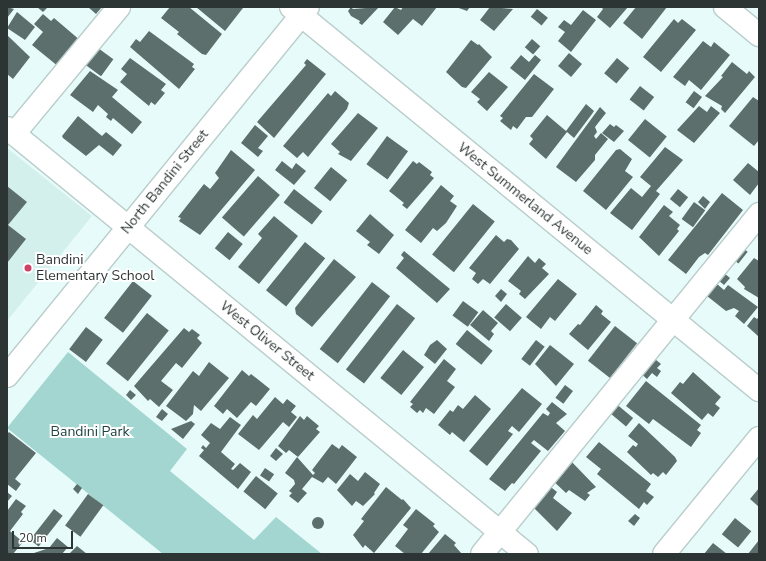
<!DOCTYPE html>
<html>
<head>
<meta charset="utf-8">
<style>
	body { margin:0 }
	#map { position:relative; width:766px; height:561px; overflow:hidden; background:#e7fcfa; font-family:"Nunito Sans",sans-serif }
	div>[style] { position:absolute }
	.built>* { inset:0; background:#d3f0ed }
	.green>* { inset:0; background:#a3d6d1 }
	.building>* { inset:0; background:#5d6f6d; transform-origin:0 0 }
	.round { border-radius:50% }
	.roads { filter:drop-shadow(1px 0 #b9cdcb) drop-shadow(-1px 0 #b9cdcb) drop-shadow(0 1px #b9cdcb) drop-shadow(0 -1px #b9cdcb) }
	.minor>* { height:22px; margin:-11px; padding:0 11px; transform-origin:11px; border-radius:11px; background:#fff }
	.major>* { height:22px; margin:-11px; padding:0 11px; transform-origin:11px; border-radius:11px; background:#fff }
	.dots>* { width:11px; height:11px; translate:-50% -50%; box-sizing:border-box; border:2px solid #fff; border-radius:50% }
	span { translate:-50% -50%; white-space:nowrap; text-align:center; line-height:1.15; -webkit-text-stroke:4px #fff; paint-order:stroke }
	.street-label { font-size:14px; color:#2d3534 }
	.poi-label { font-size:14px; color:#2d3534 }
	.left { translate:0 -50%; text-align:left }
	.park-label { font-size:14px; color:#1f4341 }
	.frame { position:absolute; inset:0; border:8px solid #2d3534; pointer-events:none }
	.scale { position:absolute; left:12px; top:531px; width:61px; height:18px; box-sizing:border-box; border:2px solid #2d3534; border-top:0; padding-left:5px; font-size:12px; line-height:14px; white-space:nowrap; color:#2d3534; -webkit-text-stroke:3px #fff; paint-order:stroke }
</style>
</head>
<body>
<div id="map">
	<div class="built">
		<div style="clip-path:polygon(7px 148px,92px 216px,7px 321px)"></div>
	</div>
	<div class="green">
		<div style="clip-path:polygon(68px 352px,187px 449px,170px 471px,254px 540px,276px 517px,322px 554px,163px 554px,7px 428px)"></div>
	</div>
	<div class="building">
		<div style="clip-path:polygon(7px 7px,14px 9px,7px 18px)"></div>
		<div style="clip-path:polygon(37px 7px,48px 7px,43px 12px)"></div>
		<div style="clip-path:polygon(88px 7px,102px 7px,96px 14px)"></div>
		<div style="clip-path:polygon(170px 7px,189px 7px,222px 34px,206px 55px,202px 54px,177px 34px,179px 32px,161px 18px)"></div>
		<div style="clip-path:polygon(196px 7px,242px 7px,243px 8px,225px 31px)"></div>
		<div style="clip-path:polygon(351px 7px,353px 9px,379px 7px,362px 25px,359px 23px,360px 21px,351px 16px,348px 11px)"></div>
		<div style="clip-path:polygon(395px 7px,401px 10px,403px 7px,437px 7px,422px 26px,413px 19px,398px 35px,383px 22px)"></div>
		<div style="clip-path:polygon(456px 7px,470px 7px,467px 11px)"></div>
		<div style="clip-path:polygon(490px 7px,513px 9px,494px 31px,480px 20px)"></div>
		<div style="clip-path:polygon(601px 7px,628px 7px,610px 28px,597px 17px,603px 9px)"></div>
		<div style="clip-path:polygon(636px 7px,667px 7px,642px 39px,623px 23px)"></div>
		<div style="left:537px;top:9px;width:14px;height:10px;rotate:39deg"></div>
		<div style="clip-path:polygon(583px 10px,596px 20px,571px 52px,558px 41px,565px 32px,558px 27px,564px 20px,571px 25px)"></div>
		<div style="clip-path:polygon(17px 12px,35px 27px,25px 40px,7px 28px)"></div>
		<div style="clip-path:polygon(43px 14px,51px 21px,54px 18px,81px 41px,59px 67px,32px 45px,43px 32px,34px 24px)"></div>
		<div style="clip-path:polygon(674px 19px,678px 23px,682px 19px,696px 30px,661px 72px,643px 57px)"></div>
		<div style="clip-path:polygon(149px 31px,194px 64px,192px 67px,195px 69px,179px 89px,130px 47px,136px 39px,140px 42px)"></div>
		<div style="clip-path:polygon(7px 35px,30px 57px,13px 79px,7px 74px)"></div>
		<div style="left:532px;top:39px;width:11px;height:11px;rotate:41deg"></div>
		<div style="clip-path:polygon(471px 40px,478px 45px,479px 44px,492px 57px,466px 88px,462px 87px,446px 72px)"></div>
		<div style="clip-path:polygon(703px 41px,711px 47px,714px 42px,730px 55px,701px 90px,689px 80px,685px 86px,673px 77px)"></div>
		<div style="left:98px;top:48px;width:19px;height:21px;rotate:36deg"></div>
		<div style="left:569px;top:53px;width:17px;height:17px;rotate:40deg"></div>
		<div style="clip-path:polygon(521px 55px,529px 62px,535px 55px,541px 60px,525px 80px,510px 68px)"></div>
		<div style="clip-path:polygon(130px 58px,166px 84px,161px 90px,165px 93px,155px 105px,151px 102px,149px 106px,120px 82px,127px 74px,121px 69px)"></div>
		<div style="left:617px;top:58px;width:16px;height:20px;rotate:40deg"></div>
		<div style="clip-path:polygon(307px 59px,326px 74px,274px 138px,257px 122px,306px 65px,304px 63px)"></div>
		<div style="clip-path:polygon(732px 62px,747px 74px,749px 71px,755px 77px,725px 113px,721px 109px,722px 106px,705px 96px,723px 77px,721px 76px)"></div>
		<div style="clip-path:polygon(90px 71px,118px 90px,112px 97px,142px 122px,132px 134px,113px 118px,111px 121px,106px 117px,108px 114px,98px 105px,93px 112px,70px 95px)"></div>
		<div style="clip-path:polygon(489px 72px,508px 87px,487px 111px,477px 102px,480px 99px,471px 92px)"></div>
		<div style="clip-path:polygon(534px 74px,554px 89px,532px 117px,526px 117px,517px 129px,513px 126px,511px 130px,500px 121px,503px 118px,500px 116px)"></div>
		<div style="left:640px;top:86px;width:18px;height:17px;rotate:38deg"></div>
		<div style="clip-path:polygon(335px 91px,349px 103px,347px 109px,308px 157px,303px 152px,297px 158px,283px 146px,328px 93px,331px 96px)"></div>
		<div style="left:694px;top:91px;width:10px;height:14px;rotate:37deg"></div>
		<div style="clip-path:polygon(753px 97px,759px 101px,759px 140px,754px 146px,729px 126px)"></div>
		<div style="clip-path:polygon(586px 104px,594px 111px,592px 114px,574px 138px,567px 132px,546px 159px,529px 144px,533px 139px,530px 136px,547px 115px,566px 131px)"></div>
		<div style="clip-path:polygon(699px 106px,707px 112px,711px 106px,720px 113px,694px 143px,677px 130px)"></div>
		<div style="clip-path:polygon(600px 107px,606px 113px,595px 127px,597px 132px,594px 136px,596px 139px,601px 133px,608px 139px,595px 155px,595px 160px,576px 182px,556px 167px)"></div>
		<div style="clip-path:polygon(358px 113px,378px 128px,351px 161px,338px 154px,340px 152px,331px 144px)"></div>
		<div style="clip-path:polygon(78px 116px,102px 136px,106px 132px,122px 145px,113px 156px,99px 145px,86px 156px,63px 138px,62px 136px)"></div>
		<div style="left:645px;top:119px;width:28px;height:27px;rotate:39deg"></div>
		<div style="clip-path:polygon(610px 124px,614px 127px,616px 125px,624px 131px,614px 142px,602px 133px)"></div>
		<div style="clip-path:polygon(255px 125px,268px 136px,258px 148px,263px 151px,258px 157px,241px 143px)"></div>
		<div style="left:387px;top:136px;width:26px;height:35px;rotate:36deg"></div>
		<div style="clip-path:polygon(665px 147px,683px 160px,656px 191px,660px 194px,632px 230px,610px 213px,631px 188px,642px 197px,651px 186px,640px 177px)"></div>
		<div style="clip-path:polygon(620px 149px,632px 159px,625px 171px,633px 177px,606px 210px,583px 191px,616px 150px)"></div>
		<div style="clip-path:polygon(231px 150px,255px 170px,200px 235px,179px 221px,181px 218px,178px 217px,204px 184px,210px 189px,219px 178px,215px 173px)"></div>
		<div style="clip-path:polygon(282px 161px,292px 169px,296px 163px,306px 171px,294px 185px,275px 170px)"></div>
		<div style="clip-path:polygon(413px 161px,417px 164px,419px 162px,432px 172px,430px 175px,434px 178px,407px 209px,402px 205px,404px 203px,389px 191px)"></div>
		<div style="clip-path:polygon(748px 163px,759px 172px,759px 183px,750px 195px,733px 180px)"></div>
		<div style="left:331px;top:167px;width:21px;height:27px;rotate:39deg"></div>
		<div style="left:258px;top:176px;width:29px;height:55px;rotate:41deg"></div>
		<div style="clip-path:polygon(441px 185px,454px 196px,450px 201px,457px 206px,446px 223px,437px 231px,433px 228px,421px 243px,405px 230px)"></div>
		<div style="clip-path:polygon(7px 186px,27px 202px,8px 225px,26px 239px,7px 263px)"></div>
		<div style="left:294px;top:189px;width:36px;height:17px;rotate:38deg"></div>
		<div style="left:678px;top:189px;width:13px;height:13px;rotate:39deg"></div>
		<div style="clip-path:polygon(722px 193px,743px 210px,708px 255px,705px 253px,699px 257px,686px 274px,668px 260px)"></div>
		<div style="clip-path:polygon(703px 196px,710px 202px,705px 209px,698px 202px)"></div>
		<div style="left:694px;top:202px;width:14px;height:21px;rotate:36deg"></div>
		<div style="left:473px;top:204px;width:28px;height:65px;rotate:39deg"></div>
		<div style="clip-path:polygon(664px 205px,673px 212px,669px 216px,680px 225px,677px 229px,679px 231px,659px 256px,639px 237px)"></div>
		<div style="clip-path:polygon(370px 214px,394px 235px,379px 254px,367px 245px,370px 242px,356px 231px)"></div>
		<div style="clip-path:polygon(274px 216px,298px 236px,259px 284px,238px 267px,262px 238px,258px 234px)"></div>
		<div style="left:228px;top:232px;width:19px;height:21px;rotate:39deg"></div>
		<div style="clip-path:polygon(496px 235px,504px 242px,507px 239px,511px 240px,519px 249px,490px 284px,483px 279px,478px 284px,472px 279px,476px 273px,469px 268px)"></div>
		<div style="left:305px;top:242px;width:26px;height:62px;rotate:39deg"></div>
		<div style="left:739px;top:245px;width:11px;height:15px;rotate:38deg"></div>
		<div style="clip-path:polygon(404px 251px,450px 289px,437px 303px,396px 268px,404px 258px,401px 255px)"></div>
		<div style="clip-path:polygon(528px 256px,535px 263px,539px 258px,546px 264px,542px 268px,549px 274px,525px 299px,519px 294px,521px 291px,508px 281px)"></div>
		<div style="clip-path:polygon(754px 258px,759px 261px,759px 298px,744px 289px,745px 287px,737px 279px)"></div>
		<div style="clip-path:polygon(334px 259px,356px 277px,312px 327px,296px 314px,295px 308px)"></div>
		<div style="clip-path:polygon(718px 268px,730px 278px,724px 285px,718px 280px)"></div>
		<div style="clip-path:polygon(558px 279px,577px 294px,555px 321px,550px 317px,541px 329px,526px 317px)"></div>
		<div style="left:133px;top:281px;width:24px;height:47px;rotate:38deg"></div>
		<div style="left:372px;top:282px;width:23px;height:85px;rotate:38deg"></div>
		<div style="clip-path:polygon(717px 284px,724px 290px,728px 285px,758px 307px,744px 324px,735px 316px,739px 311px,734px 308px,726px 311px,707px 296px)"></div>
		<div style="clip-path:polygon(501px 289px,507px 294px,501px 302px,495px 296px)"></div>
		<div style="left:463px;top:301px;width:19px;height:18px;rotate:36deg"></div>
		<div style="left:397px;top:304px;width:23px;height:83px;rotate:38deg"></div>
		<div style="left:506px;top:304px;width:21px;height:18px;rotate:41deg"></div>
		<div style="clip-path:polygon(596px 305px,603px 311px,601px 314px,611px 322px,588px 350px,569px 334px,578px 324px,580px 325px)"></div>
		<div style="clip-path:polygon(483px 310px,498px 323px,491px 331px,494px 334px,489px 341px,470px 325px)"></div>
		<div style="left:147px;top:313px;width:28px;height:65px;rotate:39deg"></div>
		<div style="clip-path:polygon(754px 317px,757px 319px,759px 317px,759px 337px,747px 326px)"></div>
		<div style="left:615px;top:326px;width:28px;height:44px;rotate:38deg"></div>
		<div style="left:86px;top:327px;width:21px;height:28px;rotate:37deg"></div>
		<div style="clip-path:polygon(184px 328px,189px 332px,192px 329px,200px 335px,197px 338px,202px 343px,182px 368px,176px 363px,161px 381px,173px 390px,159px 407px,150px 399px,148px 401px,134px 386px)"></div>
		<div style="left:467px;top:330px;width:33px;height:18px;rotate:39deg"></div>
		<div style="clip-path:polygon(437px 340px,447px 349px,435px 364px,424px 355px,430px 345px)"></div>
		<div style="left:536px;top:340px;width:11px;height:24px;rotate:38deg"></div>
		<div style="clip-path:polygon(550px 345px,574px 364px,556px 386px,535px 364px)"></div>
		<div style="left:403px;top:350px;width:27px;height:36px;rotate:39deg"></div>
		<div style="clip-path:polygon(650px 355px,661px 364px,657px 368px,661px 371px,657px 377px,652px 373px,647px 379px,637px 370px)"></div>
		<div style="clip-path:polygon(444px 359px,456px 369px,447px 381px,455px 387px,434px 414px,426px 408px,423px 413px,420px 410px,417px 413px,410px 407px,413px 404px,410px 402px)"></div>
		<div style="clip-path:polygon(209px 362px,229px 378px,201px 411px,194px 405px,193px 414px,186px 421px,166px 406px,193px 371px,199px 376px)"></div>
		<div style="clip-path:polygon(242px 370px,249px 376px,251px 374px,270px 389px,256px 406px,251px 402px,237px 418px,227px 409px,223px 414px,214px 406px)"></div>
		<div style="clip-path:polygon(693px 372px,721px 397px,715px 404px,720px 408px,713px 417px,708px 413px,702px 420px,671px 393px,680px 382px,683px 384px)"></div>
		<div style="clip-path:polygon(646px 381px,701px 425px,697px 430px,701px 433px,691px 447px,653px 419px,649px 424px,626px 406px)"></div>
		<div style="left:565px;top:385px;width:10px;height:16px;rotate:37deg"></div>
		<div style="clip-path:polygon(522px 388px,542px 404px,519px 432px,512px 426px,508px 431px,513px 434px,487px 466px,469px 451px)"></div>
		<div style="clip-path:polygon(130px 390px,136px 395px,131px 400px,126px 395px)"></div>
		<div style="clip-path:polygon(475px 395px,491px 409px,464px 442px,452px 432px,450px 435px,438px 425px,450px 410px,453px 412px,458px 405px,463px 409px)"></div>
		<div style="clip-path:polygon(275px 397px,283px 404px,287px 399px,296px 406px,291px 412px,297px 417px,289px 427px,283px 422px,259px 450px,238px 434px,253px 415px,257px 419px)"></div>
		<div style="clip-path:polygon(552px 402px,567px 414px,556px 423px,565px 431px,548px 451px,534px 440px,531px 443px,541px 451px,514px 484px,512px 483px,505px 491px,489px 479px,543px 413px,548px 416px,550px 413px,546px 409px)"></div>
		<div style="left:614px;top:402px;width:25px;height:11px;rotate:40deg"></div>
		<div style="clip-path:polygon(162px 409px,168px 414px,162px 421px,156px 417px)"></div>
		<div style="clip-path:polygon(300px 416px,304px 420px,307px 416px,319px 426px,316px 429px,320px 432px,298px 457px,289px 450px,286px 453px,278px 446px)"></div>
		<div style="clip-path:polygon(230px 417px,241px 425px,221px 452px,235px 464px,231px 469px,233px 470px,240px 463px,251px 472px,238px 489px,199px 456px,204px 450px,201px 448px,203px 445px,206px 448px,210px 443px,201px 435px,211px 423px,220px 429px)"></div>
		<div style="clip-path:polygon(191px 421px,195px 424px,183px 439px,171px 429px)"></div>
		<div style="clip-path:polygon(639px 423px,675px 457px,677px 461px,666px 475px,663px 472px,658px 477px,653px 473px,651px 475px,627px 452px,633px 445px,636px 447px,638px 444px,628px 436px)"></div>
		<div style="clip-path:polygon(9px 432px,36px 453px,15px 479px,21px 484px,16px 491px,7px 484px,7px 434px)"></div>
		<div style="clip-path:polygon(599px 442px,651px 484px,646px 491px,654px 497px,647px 505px,644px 502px,639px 509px,597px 474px,601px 469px,586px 457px)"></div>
		<div style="clip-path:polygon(332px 444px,339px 449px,342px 445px,357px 457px,336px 484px,328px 477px,323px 483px,312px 477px,302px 489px,307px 493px,298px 503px,289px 496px,292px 493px,289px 491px,295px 484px,294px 480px,285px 473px,297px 457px,313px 475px,315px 473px,312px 470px)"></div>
		<div style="clip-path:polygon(276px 448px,283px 454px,276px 461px,270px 456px)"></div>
		<div style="clip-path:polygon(567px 457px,596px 487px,587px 493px,590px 495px,585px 501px,569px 490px,566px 493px,551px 479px)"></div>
		<div style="left:265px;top:468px;width:11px;height:9px;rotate:34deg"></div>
		<div style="clip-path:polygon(365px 472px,380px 484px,374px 493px,375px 494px,363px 506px,356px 501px,352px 506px,337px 490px,350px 474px,358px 481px)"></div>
		<div style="left:256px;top:476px;width:28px;height:20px;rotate:39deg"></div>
		<div style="clip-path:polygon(77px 484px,82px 488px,78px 494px,73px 489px)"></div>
		<div style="clip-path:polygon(547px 484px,557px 492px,553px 498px,572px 513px,557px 531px,533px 507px)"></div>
		<div style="clip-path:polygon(386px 487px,402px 500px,403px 499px,411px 508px,374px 553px,365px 545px,363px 548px,353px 535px,364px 521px,361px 519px)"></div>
		<div style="clip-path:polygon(759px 488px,759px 507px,750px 499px)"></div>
		<div style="clip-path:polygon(7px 492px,12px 496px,7px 502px)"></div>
		<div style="left:88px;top:494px;width:19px;height:39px;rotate:36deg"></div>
		<div style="clip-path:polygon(16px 499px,26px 506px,21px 512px,23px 514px,10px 531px,23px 542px,13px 554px,7px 554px,7px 511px)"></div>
		<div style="left:54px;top:509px;width:11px;height:39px;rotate:38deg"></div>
		<div style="clip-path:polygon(416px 509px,435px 524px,433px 526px,439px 532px,421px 554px,405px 554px,395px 546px,408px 529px,403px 525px)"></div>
		<div style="clip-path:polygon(635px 514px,640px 518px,634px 526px,628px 521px)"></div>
		<div class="round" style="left:312px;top:517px;width:12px;height:12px"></div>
		<div style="left:735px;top:518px;width:21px;height:21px;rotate:39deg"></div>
		<div style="clip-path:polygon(445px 534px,456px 543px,454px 545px,462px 554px,428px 554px)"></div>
		<div style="clip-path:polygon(57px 538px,68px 547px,62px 554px,31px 554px,49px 548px)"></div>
		<div style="clip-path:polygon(759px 540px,759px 554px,748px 554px)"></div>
		<div style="clip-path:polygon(713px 543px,727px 554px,704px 554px)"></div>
		<div style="clip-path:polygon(77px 546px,87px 554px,69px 554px)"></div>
	</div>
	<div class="roads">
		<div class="minor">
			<div style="left:725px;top:7px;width:44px;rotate:39.5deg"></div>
			<div style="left:7px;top:128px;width:672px;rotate:39.33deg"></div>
			<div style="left:14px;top:134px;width:165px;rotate:-50.4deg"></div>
			<div style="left:7px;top:376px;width:476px;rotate:-50.8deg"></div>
			<div style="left:482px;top:554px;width:439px;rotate:-50.8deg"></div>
			<div style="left:664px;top:554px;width:150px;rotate:-50.7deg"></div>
		</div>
		<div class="major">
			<div style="left:291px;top:7px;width:605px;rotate:39.3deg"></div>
		</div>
	</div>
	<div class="dots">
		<div style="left:28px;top:268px;background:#d04167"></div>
	</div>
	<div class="street-label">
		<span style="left:165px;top:182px;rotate:-51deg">North Bandini Street</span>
		<span style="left:525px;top:199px;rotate:39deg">West Summerland Avenue</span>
		<span style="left:267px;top:341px;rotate:39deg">West Oliver Street</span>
	</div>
	<div class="poi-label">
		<span class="left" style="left:36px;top:268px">Bandini<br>Elementary School</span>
	</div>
	<div class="park-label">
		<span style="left:90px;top:432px">Bandini Park</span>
	</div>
	<div class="frame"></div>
	<div class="scale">20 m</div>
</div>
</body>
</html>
